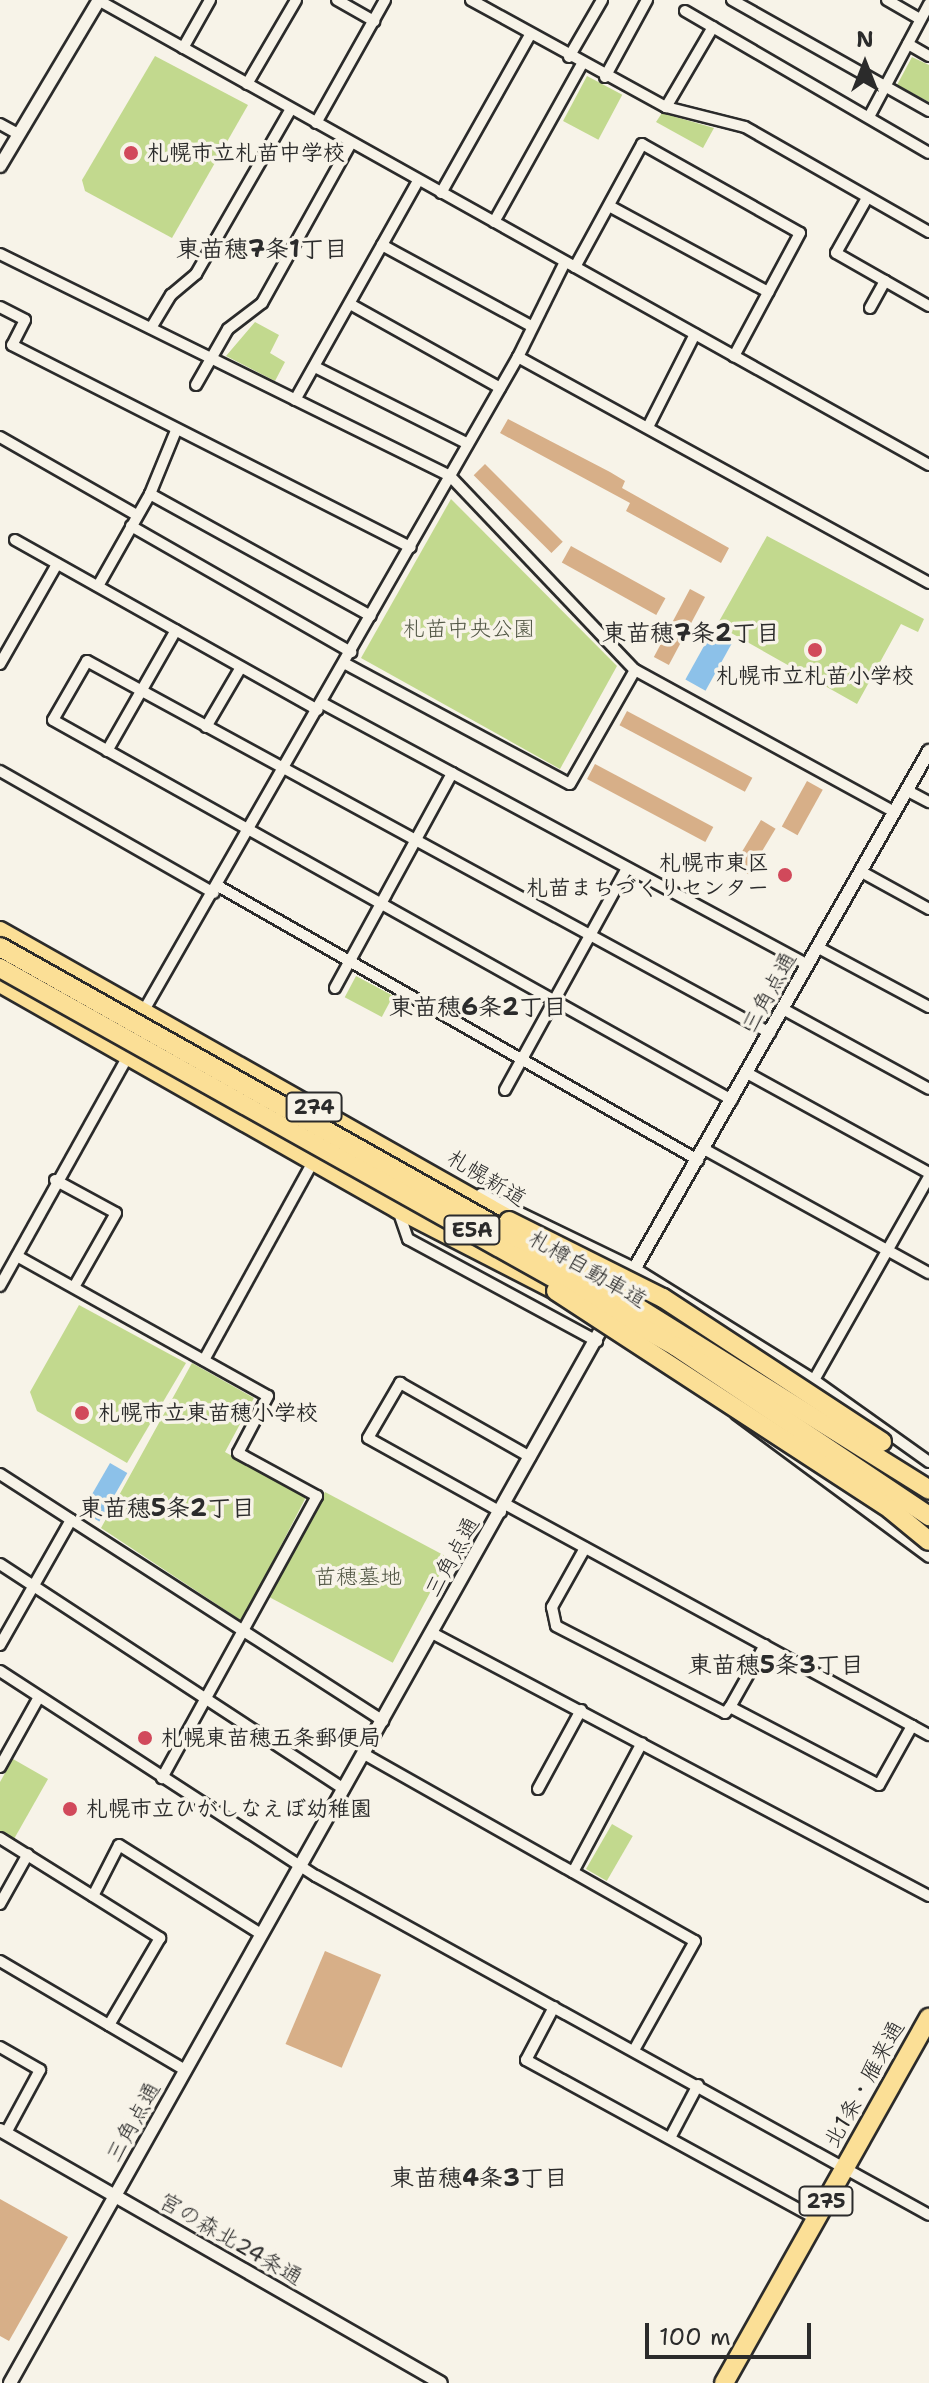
<!DOCTYPE html>
<html>
<head>
<meta charset="utf-8">
<style>
	body { margin:0 }
	#map { position:relative; width:929px; height:2383px; overflow:hidden; background:#f7f3e8; font-family:"Shantell Sans","Klee One",sans-serif }
	div>[style] { position:absolute }
	.green>* { inset:0; background:#c2d98e; transform-origin:0 0 }
	.water>* { inset:0; background:#8cc1e9; transform-origin:0 0 }
	.building>* { inset:0; background:#d7af88; transform-origin:0 0 }
	.roads { filter:drop-shadow(2px 0 #2b2b2b) drop-shadow(-2px 0 #2b2b2b) drop-shadow(0 2px #2b2b2b) drop-shadow(0 -2px #2b2b2b) }
	.minor>* { height:10px; margin:-5px; padding:0 5px; transform-origin:5px; border-radius:5px; background:#f7f3e8 }
	.tertiary>* { height:12px; margin:-6px; padding:0 6px; transform-origin:6px; border-radius:6px; background:#f7f3e8 }
	.trunk>* { height:18px; margin:-9px; padding:0 9px; transform-origin:9px; border-radius:9px; background:#fbdf96 }
	.bridges { filter:drop-shadow(2px 0 #2b2b2b) drop-shadow(-2px 0 #2b2b2b) drop-shadow(0 2px #2b2b2b) drop-shadow(0 -2px #2b2b2b) }
	.motorway-bridge>* { height:18px; margin:-9px; padding:0 9px; transform-origin:9px; border-radius:9px; background:#fbdf96 }
	.dots>* { width:22px; height:22px; translate:-50% -50%; box-sizing:border-box; border:4px solid #f7f3e8; border-radius:50% }
	span { translate:-50% -50%; white-space:nowrap; text-align:center; line-height:1.15; -webkit-text-stroke:7px #f7f3e8; paint-order:stroke }
	.shield-label span { padding:2px 6px; background:#f7f3e8; border:2px solid; border-radius:6px; -webkit-text-stroke-width:0 }
	.shield-label { font-size:20px; color:#2b2b2b; font-weight:700 }
	.poi-label { font-size:22px; color:#2b2b2b; font-weight:700 }
	.left { translate:0 -50%; text-align:left }
	.right { translate:-100% -50%; text-align:right }
	.park-label { font-size:22px; color:#515644 }
	.street-label { font-size:22px; color:#2b2b2b }
	.neighbourhood-label { font-size:24px; color:#2b2b2b; font-weight:700 }
	.north { position:absolute; left:825px; top:24px; width:80px; height:80px; -webkit-text-stroke:6px #f7f3e8; paint-order:stroke; rotate:0deg; font-size:22px; font-weight:700; line-height:32px; text-align:center; color:#2b2b2b }
	.north::after { content:''; display:block; margin:auto; width:28px; height:36px; background:#2b2b2b; clip-path:polygon(50% 0,100% 100%,50% 72%,0 100%) }
	.scale { position:absolute; left:645px; top:2323px; width:166px; height:36px; box-sizing:border-box; border:4px solid #2b2b2b; border-top:0; padding-left:10px; font-size:24px; line-height:28px; white-space:nowrap; color:#2b2b2b; -webkit-text-stroke:6px #f7f3e8; paint-order:stroke }
</style>
</head>
<body>
<div id="map">
	<div class="green">
		<div style="clip-path:polygon(155px 56px,248px 105px,172px 238px,85px 191px,82px 180px)"></div>
		<div style="clip-path:polygon(912px 57px,929px 65px,929px 102px,897px 85px)"></div>
		<div style="left:587px;top:76px;width:40px;height:51px;rotate:28deg"></div>
		<div style="clip-path:polygon(662px 113px,714px 128px,703px 148px,656px 122px)"></div>
		<div style="clip-path:polygon(255px 322px,279px 335px,270px 353px,285px 362px,275px 381px,226px 356px)"></div>
		<div style="clip-path:polygon(451px 499px,617px 666px,560px 769px,361px 658px)"></div>
		<div style="clip-path:polygon(767px 536px,924px 619px,918px 632px,901px 624px,857px 704px,717px 625px)"></div>
		<div style="left:356px;top:976px;width:42px;height:24px;rotate:28deg"></div>
		<div style="clip-path:polygon(79px 1305px,186px 1363px,127px 1463px,37px 1411px,30px 1392px)"></div>
		<div style="clip-path:polygon(192px 1363px,254px 1398px,225px 1452px,306px 1497px,242px 1621px,101px 1528px)"></div>
		<div style="left:325px;top:1492px;width:140px;height:119px;rotate:28deg"></div>
		<div style="clip-path:polygon(13px 1759px,48px 1779px,14px 1839px,0 1831px,0 1782px)"></div>
		<div style="left:612px;top:1824px;width:24px;height:52px;rotate:30deg"></div>
	</div>
	<div class="water">
		<div style="left:714px;top:628px;width:23px;height:59px;rotate:29deg"></div>
		<div style="left:110px;top:1463px;width:20px;height:56px;rotate:30deg"></div>
	</div>
	<div class="building">
		<div style="clip-path:polygon(508px 419px,610px 472px,625px 481px,622px 488px,729px 548px,721px 563px,626px 511px,630px 503px,500px 433px)"></div>
		<div style="left:485px;top:464px;width:110px;height:16px;rotate:45deg"></div>
		<div style="left:571px;top:546px;width:108px;height:19px;rotate:29deg"></div>
		<div style="left:690px;top:589px;width:17px;height:77px;rotate:28deg"></div>
		<div style="left:627px;top:711px;width:142px;height:16px;rotate:28deg"></div>
		<div style="left:595px;top:764px;width:134px;height:17px;rotate:28deg"></div>
		<div style="left:807px;top:781px;width:18px;height:52px;rotate:29deg"></div>
		<div style="left:761px;top:820px;width:17px;height:53px;rotate:31deg"></div>
		<div style="left:325px;top:1951px;width:61px;height:101px;rotate:23deg"></div>
		<div style="clip-path:polygon(0 2199px,68px 2237px,9px 2341px,0 2336px)"></div>
	</div>
	<div class="roads">
		<div class="minor">
			<div style="left:98px;top:0;width:952px;rotate:29.23deg"></div>
			<div style="left:337px;top:0;width:43px;rotate:29.6deg"></div>
			<div style="left:471px;top:0;width:222px;rotate:28.8deg"></div>
			<div style="left:732px;top:0;width:226px;rotate:29.4deg"></div>
			<div style="left:887px;top:0;width:38px;rotate:30deg"></div>
			<div style="left:685px;top:11px;width:282px;rotate:30.2deg"></div>
			<div style="left:713px;top:27px;width:93px;rotate:120.4deg"></div>
			<div style="left:666px;top:107px;width:81px;rotate:14.2deg"></div>
			<div style="left:745px;top:127px;width:212px;rotate:29.7deg"></div>
			<div style="left:908px;top:44px;width:24px;rotate:30deg"></div>
			<div style="left:183px;top:48px;width:55px;rotate:-60.6deg"></div>
			<div style="left:569px;top:57px;width:66px;rotate:-59.9deg"></div>
			<div style="left:605px;top:77px;width:88px;rotate:-61.4deg"></div>
			<div style="left:247px;top:84px;width:97px;rotate:-59.7deg"></div>
			<div style="left:870px;top:115px;width:126px;rotate:-62deg"></div>
			<div style="left:316px;top:123px;width:141px;rotate:-60.7deg"></div>
			<div style="left:0;top:124px;width:21px;rotate:29deg"></div>
			<div style="left:441px;top:193px;width:181px;rotate:-60.6deg"></div>
			<div style="left:867px;top:198px;width:63px;rotate:119.4deg"></div>
			<div style="left:836px;top:253px;width:107px;rotate:29.7deg"></div>
			<div style="left:611px;top:207px;width:179px;rotate:28.4deg"></div>
			<div style="left:494px;top:222px;width:181px;rotate:-60.9deg"></div>
			<div style="left:382px;top:245px;width:170px;rotate:28.5deg"></div>
			<div style="left:0;top:254px;width:502px;rotate:26.26deg"></div>
			<div style="left:450px;top:476px;width:268px;rotate:46.4deg"></div>
			<div style="left:635px;top:670px;width:295px;rotate:28.7deg"></div>
			<div style="left:575px;top:267px;width:140px;rotate:-61.4deg"></div>
			<div style="left:642px;top:144px;width:181px;rotate:29.4deg"></div>
			<div style="left:800px;top:233px;width:140px;rotate:118.2deg"></div>
			<div style="left:350px;top:304px;width:172px;rotate:29.2deg"></div>
			<div style="left:0;top:307px;width:28px;rotate:27deg"></div>
			<div style="left:25px;top:320px;width:28px;rotate:117deg"></div>
			<div style="left:12px;top:345px;width:447px;rotate:26.9deg"></div>
			<div style="left:870px;top:308px;width:31px;rotate:-61deg"></div>
			<div style="left:151px;top:328px;width:39px;rotate:-59deg"></div>
			<div style="left:171px;top:295px;width:33px;rotate:-40deg"></div>
			<div style="left:196px;top:274px;width:190px;rotate:-60.1deg"></div>
			<div style="left:518px;top:357px;width:469px;rotate:28.8deg"></div>
			<div style="left:315px;top:367px;width:171px;rotate:26.7deg"></div>
			<div style="left:196px;top:385px;width:64px;rotate:-60.3deg"></div>
			<div style="left:228px;top:329px;width:43px;rotate:-37.4deg"></div>
			<div style="left:262px;top:303px;width:183px;rotate:-60.9deg"></div>
			<div style="left:295px;top:400px;width:251px;rotate:-60.7deg"></div>
			<div style="left:648px;top:427px;width:104px;rotate:-63.2deg"></div>
			<div style="left:0;top:437px;width:158px;rotate:29.7deg"></div>
			<div style="left:150px;top:494px;width:252px;rotate:28.9deg"></div>
			<div style="left:131px;top:526px;width:254px;rotate:29.8deg"></div>
			<div style="left:15px;top:540px;width:347px;rotate:29.3deg"></div>
			<div style="left:98px;top:586px;width:106px;rotate:-60.5deg"></div>
			<div style="left:150px;top:494px;width:66px;rotate:-67.7deg"></div>
			<div style="left:344px;top:663px;width:256px;rotate:28.2deg"></div>
			<div style="left:570px;top:784px;width:131px;rotate:-60.3deg"></div>
			<div style="left:0;top:664px;width:115px;rotate:-60.3deg"></div>
			<div style="left:322px;top:703px;width:552px;rotate:28.33deg"></div>
			<div style="left:206px;top:727px;width:69px;rotate:-59.7deg"></div>
			<div style="left:107px;top:751px;width:139px;rotate:-60.3deg"></div>
			<div style="left:0;top:771px;width:246px;rotate:29.7deg"></div>
			<div style="left:906px;top:790px;width:26px;rotate:28deg"></div>
			<div style="left:860px;top:871px;width:79px;rotate:28.8deg"></div>
			<div style="left:218px;top:886px;width:553px;rotate:29.72deg"></div>
			<div style="left:817px;top:947px;width:127px;rotate:28.2deg"></div>
			<div style="left:335px;top:988px;width:245px;rotate:-61.4deg"></div>
			<div style="left:783px;top:1009px;width:166px;rotate:28.7deg"></div>
			<div style="left:143px;top:1012px;width:755px;rotate:-60.21deg"></div>
			<div style="left:518px;top:357px;width:106px;rotate:-63.7deg"></div>
			<div style="left:747px;top:1073px;width:208px;rotate:28.8deg"></div>
			<div style="left:505px;top:1090px;width:253px;rotate:-61.2deg"></div>
			<div style="left:732px;top:1100px;width:778px;rotate:-150.77deg"></div>
			<div style="left:53px;top:720px;width:68px;rotate:-60deg"></div>
			<div style="left:87px;top:661px;width:778px;rotate:28.58deg"></div>
			<div style="left:704px;top:1149px;width:257px;rotate:28.9deg"></div>
			<div style="left:55px;top:1180px;width:69px;rotate:28.4deg"></div>
			<div style="left:116px;top:1213px;width:85px;rotate:119.6deg"></div>
			<div style="left:481px;top:1194px;width:170px;rotate:25.8deg"></div>
			<div style="left:634px;top:1268px;width:212px;rotate:31.9deg"></div>
			<div style="left:814px;top:1380px;width:141px;rotate:35.5deg"></div>
			<div style="left:398px;top:1210px;width:31px;rotate:71deg"></div>
			<div style="left:408px;top:1239px;width:215px;rotate:28.4deg"></div>
			<div style="left:17px;top:1256px;width:287px;rotate:29.2deg"></div>
			<div style="left:268px;top:1396px;width:64px;rotate:117.8deg"></div>
			<div style="left:238px;top:1453px;width:90px;rotate:28.6deg"></div>
			<div style="left:317px;top:1496px;width:322px;rotate:118.8deg"></div>
			<div style="left:0;top:1286px;width:261px;rotate:-60.9deg"></div>
			<div style="left:204px;top:1360px;width:228px;rotate:-61.2deg"></div>
			<div style="left:814px;top:1380px;width:233px;rotate:-60.5deg"></div>
			<div style="left:736px;top:1414px;width:240px;rotate:36.5deg"></div>
			<div style="left:0;top:1474px;width:456px;rotate:32.8deg"></div>
			<div style="left:505px;top:1504px;width:483px;rotate:28.6deg"></div>
			<div style="left:501px;top:1512px;width:152px;rotate:-150.9deg"></div>
			<div style="left:368px;top:1438px;width:64px;rotate:-59.8deg"></div>
			<div style="left:400px;top:1383px;width:150px;rotate:29.6deg"></div>
			<div style="left:585px;top:1548px;width:68px;rotate:119.2deg"></div>
			<div style="left:552px;top:1607px;width:19px;rotate:78deg"></div>
			<div style="left:556px;top:1626px;width:190px;rotate:27.2deg"></div>
			<div style="left:725px;top:1713px;width:8px;rotate:-50deg"></div>
			<div style="left:0;top:1564px;width:411px;rotate:33.2deg"></div>
			<div style="left:432px;top:1633px;width:562px;rotate:27.89deg"></div>
			<div style="left:0;top:1645px;width:144px;rotate:-60.4deg"></div>
			<div style="left:765px;top:1645px;width:71px;rotate:119.4deg"></div>
			<div style="left:730px;top:1707px;width:168px;rotate:27.6deg"></div>
			<div style="left:879px;top:1785px;width:68px;rotate:-60.8deg"></div>
			<div style="left:0;top:1671px;width:377px;rotate:33deg"></div>
			<div style="left:316px;top:1876px;width:700px;rotate:28.94deg"></div>
			<div style="left:364px;top:1754px;width:380px;rotate:29.5deg"></div>
			<div style="left:695px;top:1941px;width:125px;rotate:119.2deg"></div>
			<div style="left:0;top:1767px;width:80px;rotate:-60.9deg"></div>
			<div style="left:538px;top:1789px;width:90px;rotate:-61.4deg"></div>
			<div style="left:0;top:1838px;width:189px;rotate:32deg"></div>
			<div style="left:160px;top:1938px;width:101px;rotate:120.4deg"></div>
			<div style="left:573px;top:1872px;width:146px;rotate:-61.9deg"></div>
			<div style="left:93px;top:1896px;width:57px;rotate:-63deg"></div>
			<div style="left:119px;top:1845px;width:168px;rotate:32.1deg"></div>
			<div style="left:0;top:1904px;width:57px;rotate:-60.8deg"></div>
			<div style="left:0;top:1961px;width:215px;rotate:30.5deg"></div>
			<div style="left:554px;top:2007px;width:60px;rotate:117.8deg"></div>
			<div style="left:526px;top:2060px;width:331px;rotate:28.7deg"></div>
			<div style="left:0;top:2047px;width:46px;rotate:29.9deg"></div>
			<div style="left:40px;top:2070px;width:72px;rotate:118.4deg"></div>
			<div style="left:670px;top:2138px;width:60px;rotate:-62.2deg"></div>
		</div>
		<div class="tertiary">
			<div style="left:0;top:166px;width:193px;rotate:-59.2deg"></div>
			<div style="left:624px;top:1287px;width:617px;rotate:-60.36deg"></div>
			<div style="left:0;top:2130px;width:508px;rotate:29.84deg"></div>
			<div style="left:10px;top:2383px;width:1222px;rotate:-60.71deg"></div>
		</div>
		<div class="trunk">
			<div style="left:0;top:931px;width:599px;rotate:29.52deg"></div>
			<div style="left:0;top:983px;width:458px;rotate:29.6deg"></div>
			<div style="left:398px;top:1209px;width:192px;rotate:27.2deg"></div>
			<div style="left:640px;top:1337px;width:66px;rotate:30.1deg"></div>
			<div style="left:724px;top:2383px;width:419px;rotate:-60.7deg"></div>
		</div>
	</div>
	<div class="bridges">
		<div class="motorway-bridge">
			<div style="left:0;top:947px;width:701px;rotate:29.38deg"></div>
			<div style="left:611px;top:1291px;width:375px;rotate:32deg"></div>
			<div style="left:0;top:968px;width:774px;rotate:29.25deg"></div>
			<div style="left:675px;top:1346px;width:306px;rotate:33.8deg"></div>
			<div style="left:509px;top:1221px;width:172px;rotate:26.6deg"></div>
			<div style="left:663px;top:1298px;width:262px;rotate:33.3deg"></div>
			<div style="left:556px;top:1291px;width:399px;rotate:33.1deg"></div>
			<div style="left:890px;top:1509px;width:50px;rotate:39.4deg"></div>
		</div>
	</div>
	<div class="dots">
		<div style="left:131px;top:153px;background:#d1495b"></div>
		<div style="left:815px;top:650px;background:#d1495b"></div>
		<div style="left:785px;top:875px;background:#d1495b"></div>
		<div style="left:82px;top:1413px;background:#d1495b"></div>
		<div style="left:145px;top:1738px;background:#d1495b"></div>
		<div style="left:70px;top:1809px;background:#d1495b"></div>
	</div>
	<div class="shield-label">
		<span style="left:314px;top:1107px">274</span>
		<span style="left:472px;top:1230px">E5A</span>
		<span style="left:826px;top:2201px">275</span>
	</div>
	<div class="poi-label">
		<span class="left" style="left:147px;top:153px">札幌市立札苗中学校</span>
		<span style="left:815px;top:676px">札幌市立札苗小学校</span>
		<span class="right" style="left:769px;top:875px">札幌市東区<br>札苗まちづくりセンター</span>
		<span class="left" style="left:98px;top:1413px">札幌市立東苗穂小学校</span>
		<span class="left" style="left:161px;top:1738px">札幌東苗穂五条郵便局</span>
		<span class="left" style="left:86px;top:1809px">札幌市立ひがしなえぼ幼稚園</span>
	</div>
	<div class="park-label">
		<span style="left:469px;top:629px">札苗中央公園</span>
		<span style="left:358px;top:1577px">苗穂墓地</span>
	</div>
	<div class="street-label">
		<span style="left:769px;top:992px;rotate:-61deg">三角点通</span>
		<span style="left:487px;top:1178px;rotate:31deg">札幌新道</span>
		<span style="left:588px;top:1269px;rotate:30deg">札樽自動車道</span>
		<span style="left:452px;top:1557px;rotate:-61deg">三角点通</span>
		<span style="left:864px;top:2084px;rotate:-61deg">北1条・雁来通</span>
		<span style="left:133px;top:2122px;rotate:-61deg">三角点通</span>
		<span style="left:231px;top:2239px;rotate:30deg">宮の森北24条通</span>
	</div>
	<div class="neighbourhood-label">
		<span style="left:262px;top:250px">東苗穂7条1丁目</span>
		<span style="left:691px;top:634px">東苗穂7条2丁目</span>
		<span style="left:478px;top:1008px">東苗穂6条2丁目</span>
		<span style="left:167px;top:1509px">東苗穂5条2丁目</span>
		<span style="left:776px;top:1666px">東苗穂5条3丁目</span>
		<span style="left:479px;top:2179px">東苗穂4条3丁目</span>
	</div>
	<div class="north">N</div>
	<div class="scale">100 m</div>
</div>
</body>
</html>
